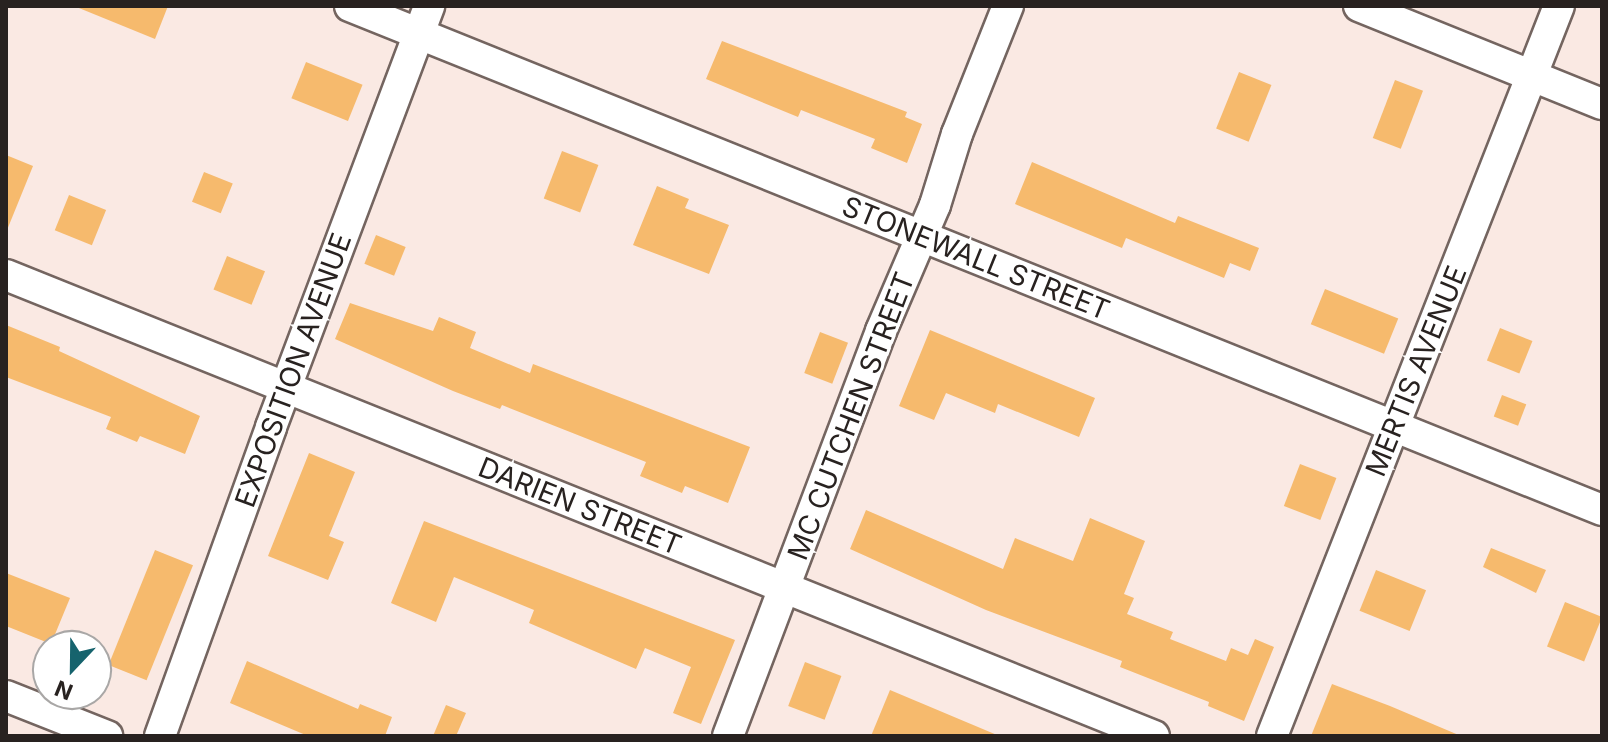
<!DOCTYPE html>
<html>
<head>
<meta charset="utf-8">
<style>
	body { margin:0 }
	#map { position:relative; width:1608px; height:742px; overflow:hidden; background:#fae9e3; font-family:Inter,sans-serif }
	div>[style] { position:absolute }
	.building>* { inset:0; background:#f6ba6d; transform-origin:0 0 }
	.roads { filter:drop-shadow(2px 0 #746560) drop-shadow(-2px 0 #746560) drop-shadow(0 2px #746560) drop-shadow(0 -2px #746560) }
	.street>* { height:30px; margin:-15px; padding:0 15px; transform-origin:15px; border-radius:15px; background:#fff }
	span { translate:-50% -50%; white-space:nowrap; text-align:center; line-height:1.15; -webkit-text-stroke:6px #fff; paint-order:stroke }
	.street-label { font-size:28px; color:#282220 }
	.frame { position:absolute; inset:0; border:8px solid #282220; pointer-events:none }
	.north { position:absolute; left:32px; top:630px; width:80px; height:80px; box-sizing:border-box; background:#fff; border:2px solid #a9a7a6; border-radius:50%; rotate:202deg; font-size:22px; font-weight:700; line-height:32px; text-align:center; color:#282220 }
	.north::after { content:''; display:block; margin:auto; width:28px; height:36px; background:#16636d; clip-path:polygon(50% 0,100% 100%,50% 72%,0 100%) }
</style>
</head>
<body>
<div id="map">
	<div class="building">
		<div style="clip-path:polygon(74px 6px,168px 6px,155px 39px)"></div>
		<div style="clip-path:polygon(722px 41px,907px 112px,905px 117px,922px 124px,907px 163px,871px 148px,875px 139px,801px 110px,798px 117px,706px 79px)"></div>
		<div style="left:306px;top:62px;width:61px;height:39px;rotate:22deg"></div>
		<div style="left:1239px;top:72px;width:35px;height:61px;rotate:22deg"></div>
		<div style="left:1395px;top:80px;width:30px;height:62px;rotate:21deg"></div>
		<div style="left:562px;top:151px;width:39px;height:51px;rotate:21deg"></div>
		<div style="clip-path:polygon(6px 155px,33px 166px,7px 230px,6px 230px)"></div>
		<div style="clip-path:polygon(1032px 162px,1175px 223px,1178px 216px,1259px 248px,1250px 271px,1230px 263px,1224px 278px,1126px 238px,1122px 248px,1015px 204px)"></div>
		<div style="left:204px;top:172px;width:31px;height:32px;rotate:22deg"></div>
		<div style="clip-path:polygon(657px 186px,689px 199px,685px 208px,729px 225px,709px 274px,633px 245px)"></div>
		<div style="left:69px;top:195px;width:40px;height:38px;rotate:22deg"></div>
		<div style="left:376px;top:235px;width:32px;height:31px;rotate:22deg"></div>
		<div style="left:227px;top:256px;width:41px;height:36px;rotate:22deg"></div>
		<div style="left:1325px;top:289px;width:79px;height:38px;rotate:22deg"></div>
		<div style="clip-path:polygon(350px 303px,433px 331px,439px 317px,476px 332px,470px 348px,530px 373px,533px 364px,750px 447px,728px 503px,685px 486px,682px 493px,640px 476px,646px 462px,502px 405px,500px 409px,453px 391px,335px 339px)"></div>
		<div style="clip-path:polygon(6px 325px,60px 347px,59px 351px,200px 416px,185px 454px,140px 436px,137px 442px,106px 429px,111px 417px,6px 377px)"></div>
		<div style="left:1500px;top:328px;width:35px;height:35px;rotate:22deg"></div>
		<div style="clip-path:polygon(930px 330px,1095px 398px,1079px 437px,998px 404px,995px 413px,946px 393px,934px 420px,899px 406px)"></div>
		<div style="left:820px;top:332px;width:30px;height:44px;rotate:21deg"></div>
		<div style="left:1502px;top:395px;width:26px;height:23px;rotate:21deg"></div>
		<div style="clip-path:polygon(309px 453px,355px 472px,329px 536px,344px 542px,328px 580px,268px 556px)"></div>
		<div style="left:1300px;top:464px;width:39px;height:45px;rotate:21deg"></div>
		<div style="clip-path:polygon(866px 510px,1003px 569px,1015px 538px,1073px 561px,1090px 518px,1145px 541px,1124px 594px,1134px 598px,1127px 614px,1173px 632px,1170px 639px,1226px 661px,1231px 648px,1248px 655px,1255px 639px,1274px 647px,1244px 721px,1208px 706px,1209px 702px,1120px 667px,1122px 661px,986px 610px,850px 549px)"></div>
		<div style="clip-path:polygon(424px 521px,735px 640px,701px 724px,673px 713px,691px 667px,645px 648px,636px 669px,529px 623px,534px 610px,454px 577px,436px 622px,391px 603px)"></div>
		<div style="clip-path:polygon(1491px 548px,1546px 570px,1536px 593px,1483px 567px)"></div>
		<div style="left:155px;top:550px;width:41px;height:124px;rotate:22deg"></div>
		<div style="left:1376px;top:570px;width:54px;height:44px;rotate:22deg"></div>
		<div style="clip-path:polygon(6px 573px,70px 598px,51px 644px,6px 626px)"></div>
		<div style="left:1565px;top:602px;width:40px;height:48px;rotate:22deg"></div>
		<div style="clip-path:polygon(247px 661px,358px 709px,360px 704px,392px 717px,385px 736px,308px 736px,230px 703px)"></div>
		<div style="left:805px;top:662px;width:39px;height:47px;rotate:21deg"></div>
		<div style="clip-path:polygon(1332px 684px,1390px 706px,1461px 736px,1311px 736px)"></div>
		<div style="clip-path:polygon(890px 690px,997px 735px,997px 736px,871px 736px)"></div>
		<div style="clip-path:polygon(446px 705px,466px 713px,456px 736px,433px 736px)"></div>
	</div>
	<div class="roads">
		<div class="street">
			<div style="left:350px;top:6px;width:1350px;rotate:21.93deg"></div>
			<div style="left:1359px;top:6px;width:262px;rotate:22deg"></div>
			<div style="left:6px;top:275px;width:1237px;rotate:21.88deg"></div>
			<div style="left:6px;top:696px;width:109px;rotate:21.6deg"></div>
			<div style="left:160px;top:736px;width:328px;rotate:-70.2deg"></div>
			<div style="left:271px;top:427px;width:450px;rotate:-69.4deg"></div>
			<div style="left:728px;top:736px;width:433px;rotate:-69.3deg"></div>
			<div style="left:881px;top:331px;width:137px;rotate:-66.8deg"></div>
			<div style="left:935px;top:205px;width:74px;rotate:-72.8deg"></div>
			<div style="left:957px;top:134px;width:138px;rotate:-68.3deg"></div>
			<div style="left:1272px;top:736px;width:784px;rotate:-68.54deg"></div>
		</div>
	</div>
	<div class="street-label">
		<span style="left:976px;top:258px;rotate:22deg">STONEWALL STREET</span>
		<span style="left:293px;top:370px;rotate:-70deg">EXPOSITION AVENUE</span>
		<span style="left:1416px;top:371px;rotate:-68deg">MERTIS AVENUE</span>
		<span style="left:851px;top:416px;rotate:-69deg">MC CUTCHEN STREET</span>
		<span style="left:580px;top:506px;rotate:22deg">DARIEN STREET</span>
	</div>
	<div class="frame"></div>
	<div class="north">N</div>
</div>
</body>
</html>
